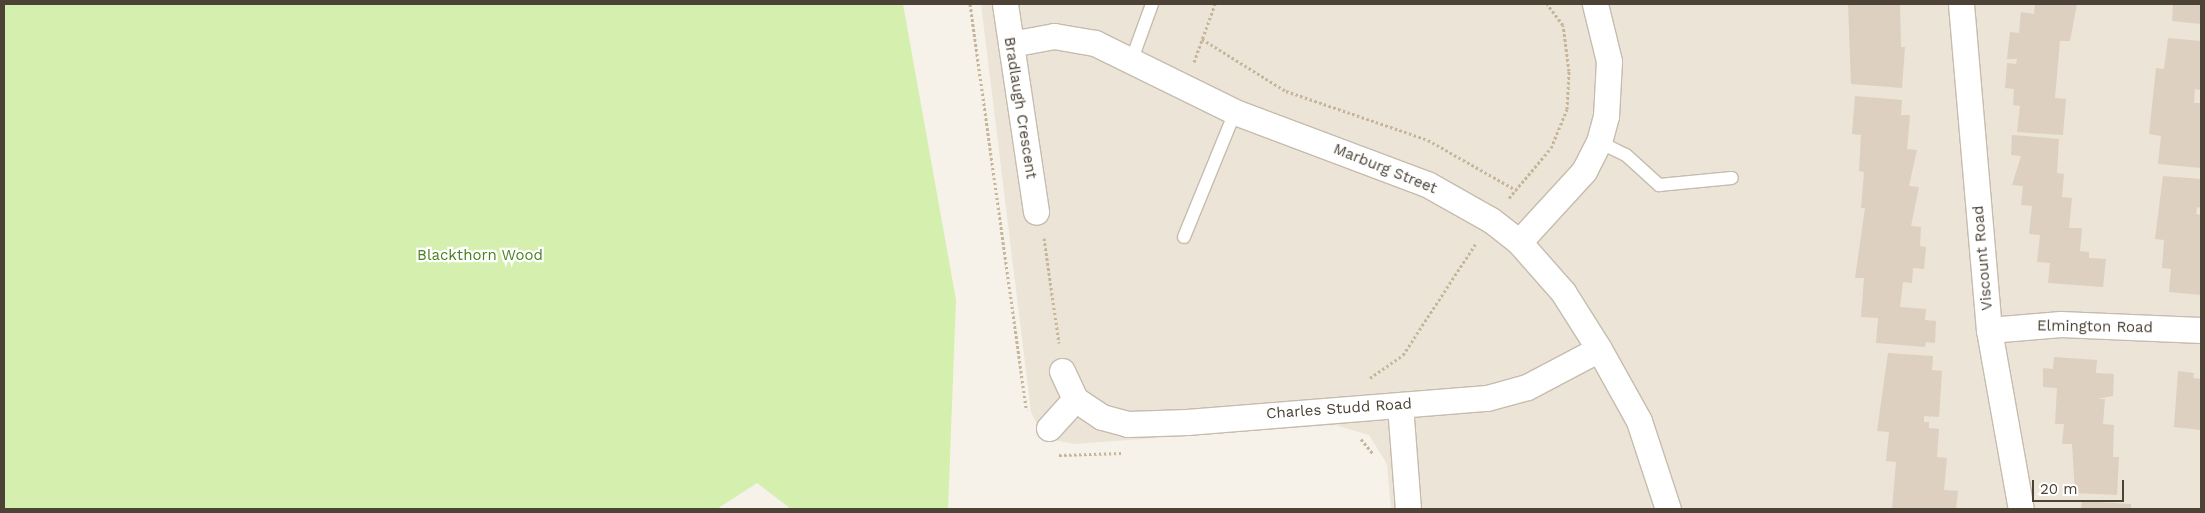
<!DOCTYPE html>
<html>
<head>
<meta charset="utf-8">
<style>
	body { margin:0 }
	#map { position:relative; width:2205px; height:513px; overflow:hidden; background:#f6f2e9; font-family:"Work Sans",sans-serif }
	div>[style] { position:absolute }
	.residential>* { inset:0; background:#ebe4d7 }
	.green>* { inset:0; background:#d5efae }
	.building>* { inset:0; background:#ddd0c0 }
	.path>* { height:3px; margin-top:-1.5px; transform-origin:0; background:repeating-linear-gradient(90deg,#c7b59a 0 2.5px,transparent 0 5px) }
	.roads { filter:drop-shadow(1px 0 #c6bcad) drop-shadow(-1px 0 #c6bcad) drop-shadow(0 1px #c6bcad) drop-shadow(0 -1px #c6bcad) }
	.lane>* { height:12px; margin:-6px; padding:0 6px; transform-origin:6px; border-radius:6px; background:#fff }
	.street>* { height:25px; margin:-12.5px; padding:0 12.5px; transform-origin:12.5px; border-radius:12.5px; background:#fff }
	span { translate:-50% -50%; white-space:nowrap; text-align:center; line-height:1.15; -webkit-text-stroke:4.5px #fff; paint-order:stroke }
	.street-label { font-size:15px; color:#4c4236 }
	.park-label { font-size:15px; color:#498020 }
	.frame { position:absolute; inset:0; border:5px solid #4c4236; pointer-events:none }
	.scale { position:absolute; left:2032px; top:480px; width:92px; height:22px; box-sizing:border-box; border:2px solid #4c4236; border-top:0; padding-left:6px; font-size:15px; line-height:18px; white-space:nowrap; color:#4c4236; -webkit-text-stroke:4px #fff; paint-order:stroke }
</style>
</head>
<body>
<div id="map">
	<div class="residential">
		<div style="clip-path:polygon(981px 4px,2201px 4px,2201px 509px,1391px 509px,1387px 464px,1369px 435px,1335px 425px,1074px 444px,1044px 438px,1031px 412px)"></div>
	</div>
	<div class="green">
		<div style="clip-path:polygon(4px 4px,903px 4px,956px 300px,948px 509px,791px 509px,757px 483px,717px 509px,4px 509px)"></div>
	</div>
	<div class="building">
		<div style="clip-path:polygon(1848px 4px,1900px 4px,1901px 47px,1905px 47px,1902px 88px,1851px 84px)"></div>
		<div style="clip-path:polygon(2035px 4px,2077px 4px,2070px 41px,2060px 41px,2055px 98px,2066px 99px,2063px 135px,2017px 132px,2020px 106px,2013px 105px,2014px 89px,2005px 88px,2007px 63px,2016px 64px,2017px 59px,2007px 59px,2010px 32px,2019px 33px,2021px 12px,2034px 14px)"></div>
		<div style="clip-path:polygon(2173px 4px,2201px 4px,2201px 24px,2172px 21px)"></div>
		<div style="clip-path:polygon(2168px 38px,2201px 41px,2201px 90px,2195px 89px,2194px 103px,2201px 103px,2201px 168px,2158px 164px,2161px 136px,2149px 134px,2156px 68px,2164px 69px)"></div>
		<div style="clip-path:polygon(1855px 96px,1902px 100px,1901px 115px,1910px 115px,1907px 149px,1917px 150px,1909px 186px,1919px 187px,1911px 226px,1921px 227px,1920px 246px,1926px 247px,1924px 269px,1913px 268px,1912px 283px,1903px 282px,1900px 307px,1926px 309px,1925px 320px,1936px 321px,1935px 343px,1926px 342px,1925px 347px,1876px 343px,1878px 318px,1861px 317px,1864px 278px,1855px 278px,1865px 208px,1861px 208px,1864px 172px,1859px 171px,1861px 135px,1852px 134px)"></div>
		<div style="clip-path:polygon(2012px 135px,2059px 139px,2057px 173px,2064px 174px,2062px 197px,2072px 198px,2069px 228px,2082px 228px,2080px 251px,2089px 252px,2089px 258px,2106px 259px,2103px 287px,2048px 283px,2050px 263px,2037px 262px,2040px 235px,2029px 234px,2032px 206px,2021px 205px,2023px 186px,2012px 185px,2021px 156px,2011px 155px)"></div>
		<div style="clip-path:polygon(2163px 176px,2201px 179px,2201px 208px,2197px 207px,2196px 214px,2201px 215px,2201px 295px,2169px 292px,2171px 269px,2162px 268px,2164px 240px,2155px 239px)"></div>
		<div style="clip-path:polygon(1888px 353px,1933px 356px,1932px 370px,1942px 371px,1939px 417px,1924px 416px,1924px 422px,1929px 422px,1929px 428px,1939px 429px,1937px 457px,1947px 458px,1944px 490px,1958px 491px,1956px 509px,1892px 509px,1896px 462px,1886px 461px,1889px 432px,1877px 431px)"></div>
		<div style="clip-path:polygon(2054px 357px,2097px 360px,2096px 373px,2114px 374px,2113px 396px,2097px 399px,2105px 399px,2103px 424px,2114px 425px,2113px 457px,2119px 457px,2117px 495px,2075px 493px,2072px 444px,2062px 444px,2064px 424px,2055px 424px,2057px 388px,2043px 387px,2043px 368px,2053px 369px)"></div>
		<div style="clip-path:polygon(2178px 371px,2194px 373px,2193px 378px,2201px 379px,2201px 430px,2174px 427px)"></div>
		<div style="clip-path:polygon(2082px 501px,2131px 504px,2131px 509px,2081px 509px)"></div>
	</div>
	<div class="path">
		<div style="left:970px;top:4px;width:410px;rotate:82.1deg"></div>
		<div style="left:1202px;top:39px;width:99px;rotate:31.8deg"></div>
		<div style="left:1286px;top:91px;width:150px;rotate:19deg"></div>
		<div style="left:1428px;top:140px;width:101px;rotate:29.6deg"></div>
		<div style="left:1194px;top:62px;width:62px;rotate:-70.1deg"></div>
		<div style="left:1509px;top:198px;width:65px;rotate:-50deg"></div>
		<div style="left:1551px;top:148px;width:42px;rotate:-67.7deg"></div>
		<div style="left:1567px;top:109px;width:38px;rotate:-87deg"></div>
		<div style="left:1569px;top:71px;width:46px;rotate:-97.4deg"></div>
		<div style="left:1563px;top:25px;width:26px;rotate:-127deg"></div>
		<div style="left:1044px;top:238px;width:106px;rotate:81.9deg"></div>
		<div style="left:1370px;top:378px;width:40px;rotate:-34.9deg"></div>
		<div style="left:1403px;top:355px;width:134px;rotate:-56.9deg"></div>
		<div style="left:1361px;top:439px;width:19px;rotate:51deg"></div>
		<div style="left:1059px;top:455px;width:62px;rotate:-1.8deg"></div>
	</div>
	<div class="roads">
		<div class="lane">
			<div style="left:1132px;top:59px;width:59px;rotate:-70deg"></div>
			<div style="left:1599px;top:142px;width:30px;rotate:26deg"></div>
			<div style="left:1626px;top:155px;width:45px;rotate:42.3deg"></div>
			<div style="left:1659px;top:185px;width:73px;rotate:-5.5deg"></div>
			<div style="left:1184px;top:237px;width:135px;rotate:-67.8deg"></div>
		</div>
		<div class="street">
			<div style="left:1005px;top:4px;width:210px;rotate:81.5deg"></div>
			<div style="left:1961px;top:4px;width:327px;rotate:85.1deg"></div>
			<div style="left:1989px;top:330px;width:182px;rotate:79.9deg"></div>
			<div style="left:1011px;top:44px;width:44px;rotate:-10.5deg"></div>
			<div style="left:1054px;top:36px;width:42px;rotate:9.7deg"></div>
			<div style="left:1095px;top:43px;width:156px;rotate:26.2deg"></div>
			<div style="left:1235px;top:112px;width:205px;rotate:20.6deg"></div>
			<div style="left:1427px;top:184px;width:73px;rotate:29.4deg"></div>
			<div style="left:1491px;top:220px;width:36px;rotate:38deg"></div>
			<div style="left:1519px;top:242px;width:67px;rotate:48.7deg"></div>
			<div style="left:1563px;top:292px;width:67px;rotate:57.7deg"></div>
			<div style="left:1599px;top:349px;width:82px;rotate:60.9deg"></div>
			<div style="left:1639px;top:421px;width:93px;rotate:71.8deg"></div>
			<div style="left:1519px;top:242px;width:96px;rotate:-47.5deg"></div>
			<div style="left:1584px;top:171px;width:33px;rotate:-63deg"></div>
			<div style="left:1599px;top:142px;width:27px;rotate:-75deg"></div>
			<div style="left:1606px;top:116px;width:55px;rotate:-86.9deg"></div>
			<div style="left:1609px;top:61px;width:59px;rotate:-103.8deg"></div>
			<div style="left:1989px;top:330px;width:72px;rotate:-4.8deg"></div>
			<div style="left:2061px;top:324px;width:140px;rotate:2.5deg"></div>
			<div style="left:1062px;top:371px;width:31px;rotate:65deg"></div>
			<div style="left:1075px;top:399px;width:32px;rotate:34deg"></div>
			<div style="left:1102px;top:417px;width:27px;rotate:15deg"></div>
			<div style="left:1128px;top:424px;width:59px;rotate:-1.9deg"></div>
			<div style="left:1187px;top:422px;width:301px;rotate:-4.6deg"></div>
			<div style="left:1487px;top:398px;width:41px;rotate:-15.4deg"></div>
			<div style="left:1527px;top:387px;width:81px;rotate:-27.8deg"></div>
			<div style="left:1400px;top:405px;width:104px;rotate:85.6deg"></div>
			<div style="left:1049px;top:428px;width:39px;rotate:-48deg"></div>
		</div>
	</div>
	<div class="street-label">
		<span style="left:1020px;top:108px;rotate:81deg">Bradlaugh Crescent</span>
		<span style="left:1385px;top:169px;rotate:22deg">Marburg Street</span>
		<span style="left:1983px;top:258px;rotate:-95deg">Viscount Road</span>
		<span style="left:2095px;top:327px;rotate:1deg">Elmington Road</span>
		<span style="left:1339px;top:409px;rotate:-4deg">Charles Studd Road</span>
	</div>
	<div class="park-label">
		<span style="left:480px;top:256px">Blackthorn Wood</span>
	</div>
	<div class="frame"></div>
	<div class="scale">20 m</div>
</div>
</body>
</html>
